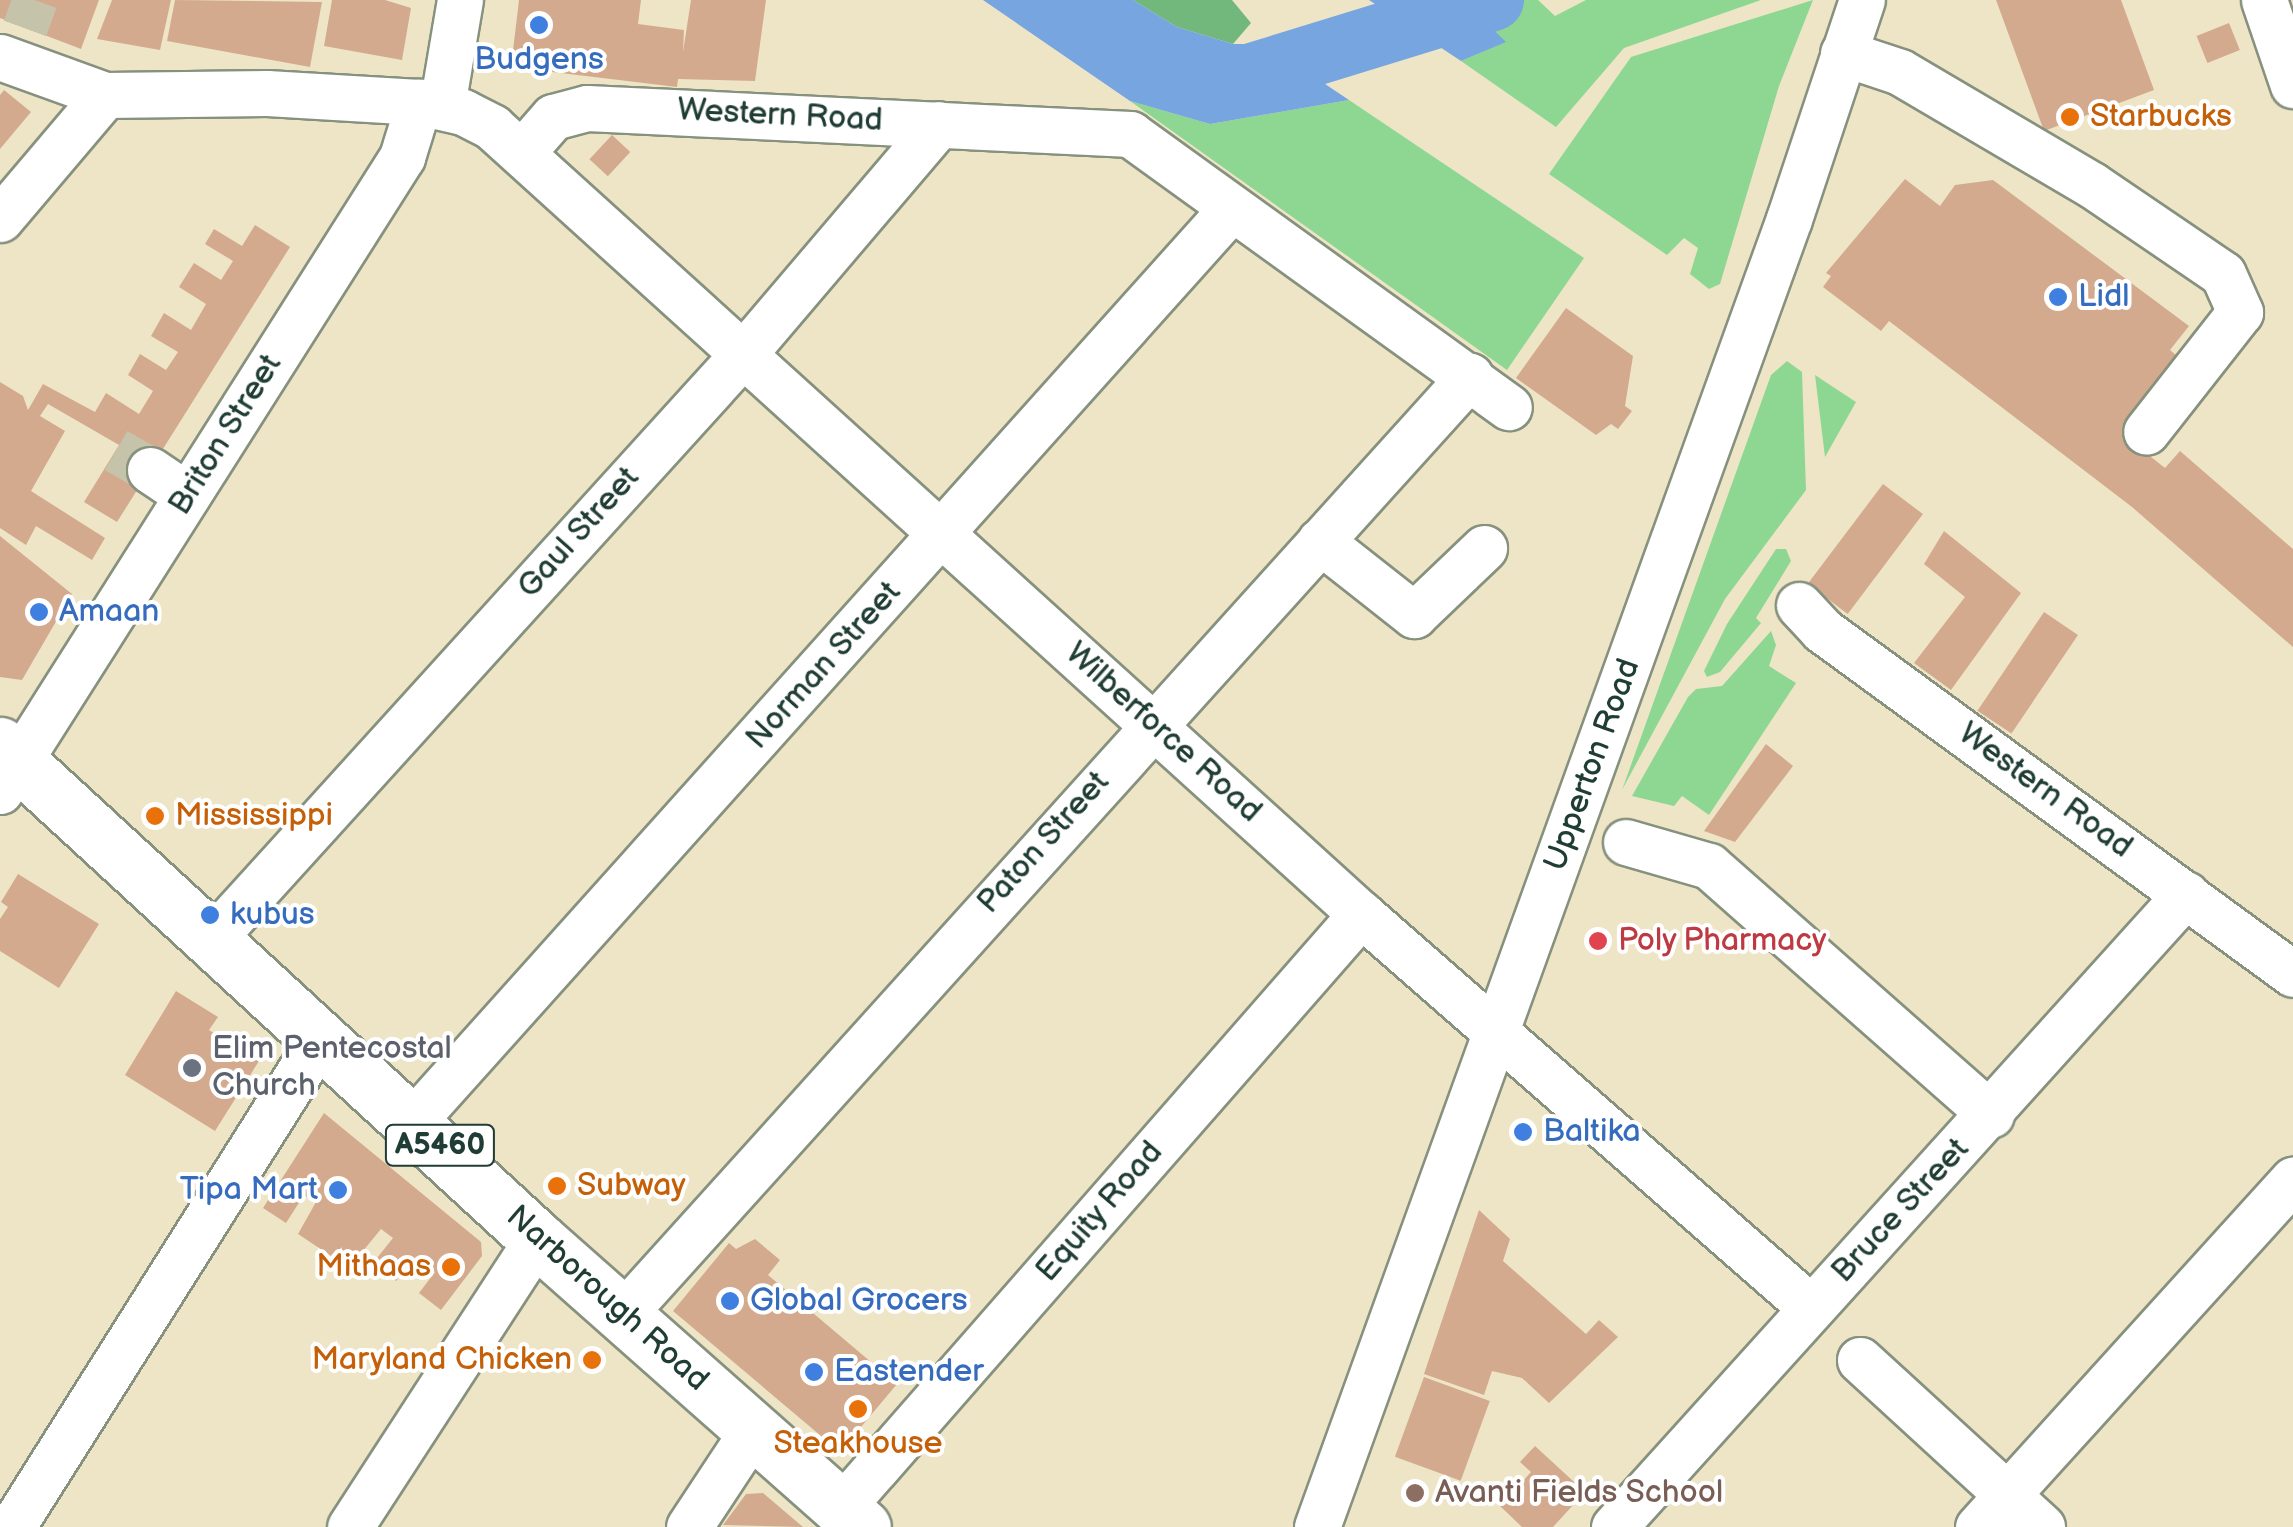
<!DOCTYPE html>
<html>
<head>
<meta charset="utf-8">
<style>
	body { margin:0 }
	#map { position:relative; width:2293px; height:1527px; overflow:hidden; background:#eee5c7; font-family:"Balsamiq Sans",sans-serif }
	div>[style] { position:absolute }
	.green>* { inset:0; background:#8dd793 }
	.forest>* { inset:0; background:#72b87d }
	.water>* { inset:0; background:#77a5e0 }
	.river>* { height:62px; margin:-31px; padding:0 31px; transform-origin:31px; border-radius:31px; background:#77a5e0 }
	.building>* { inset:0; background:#d4aa8f; transform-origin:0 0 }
	.minor-tunnel>* { height:45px; margin-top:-22.5px; transform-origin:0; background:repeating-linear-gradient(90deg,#c5c3aa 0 45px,transparent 0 67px) }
	.roads { filter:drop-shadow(2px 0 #86917e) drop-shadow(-2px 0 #86917e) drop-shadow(0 2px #86917e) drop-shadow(0 -2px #86917e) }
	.minor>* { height:45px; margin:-22.5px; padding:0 22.5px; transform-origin:22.5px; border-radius:22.5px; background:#fff }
	.major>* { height:55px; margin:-27.5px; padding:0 27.5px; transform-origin:27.5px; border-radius:27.5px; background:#fff }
	.dots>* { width:28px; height:28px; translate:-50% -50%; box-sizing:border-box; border:5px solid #fff; border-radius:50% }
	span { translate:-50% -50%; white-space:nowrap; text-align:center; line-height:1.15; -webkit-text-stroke:8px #fff; paint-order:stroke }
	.shield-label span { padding:2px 8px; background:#fff; border:2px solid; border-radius:8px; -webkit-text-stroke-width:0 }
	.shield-label { font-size:30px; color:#1f3d34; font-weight:700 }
	.shop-label { font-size:32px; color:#366cbe }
	.left { translate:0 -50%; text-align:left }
	.right { translate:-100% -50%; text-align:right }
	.street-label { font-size:32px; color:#1f3d34 }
	.food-label { font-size:32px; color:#c56008 }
	.health-label { font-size:32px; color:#be3a42 }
	.worship-label { font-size:32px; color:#5b616d }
	.education-label { font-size:32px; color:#785e54 }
</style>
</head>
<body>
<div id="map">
	<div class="green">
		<div style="clip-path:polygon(1463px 0,1538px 0,1555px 16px,1586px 0,1761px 0,1624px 48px,1556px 127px,1461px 61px,1505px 42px)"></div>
		<div style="clip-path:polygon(1813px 0,1779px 86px,1720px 284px,1709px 289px,1690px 274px,1698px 248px,1684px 238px,1667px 255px,1549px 174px,1631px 57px)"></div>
		<div style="clip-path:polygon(1349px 100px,1584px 258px,1507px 370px,1130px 101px,1210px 124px)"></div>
		<div style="clip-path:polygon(1787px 361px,1802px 372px,1806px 490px,1725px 599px,1622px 790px,1771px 375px)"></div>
		<div style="clip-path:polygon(1815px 375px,1856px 402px,1825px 457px)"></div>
		<div style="clip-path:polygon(1776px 549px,1786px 549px,1791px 561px,1756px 618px,1761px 623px,1720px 672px,1707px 677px,1704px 671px,1727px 624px)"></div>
		<div style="clip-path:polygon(1771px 631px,1776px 645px,1769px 666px,1796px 683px,1709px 815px,1682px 796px,1674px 806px,1632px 796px,1688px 697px,1696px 689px,1722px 686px)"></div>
	</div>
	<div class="forest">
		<div style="clip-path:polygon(1133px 0,1232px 0,1251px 23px,1233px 44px,1177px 27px)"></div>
	</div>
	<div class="water">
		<div style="clip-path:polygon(983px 0,1133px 0,1177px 27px,1233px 44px,1265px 44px,1349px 100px,1210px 124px,1130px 101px)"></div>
		<div style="clip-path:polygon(1369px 0,1463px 0,1506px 42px,1461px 61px)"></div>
	</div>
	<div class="river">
		<div style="left:1213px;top:86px;width:293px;rotate:-17.1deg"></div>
	</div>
	<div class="building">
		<div style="clip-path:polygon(0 0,99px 0,81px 49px,0 18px)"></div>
		<div style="clip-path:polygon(112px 0,171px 0,160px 50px,97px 39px)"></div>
		<div style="clip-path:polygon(175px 0,322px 2px,310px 67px,167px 41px)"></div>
		<div style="clip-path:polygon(332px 0,385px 0,411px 8px,402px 60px,324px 46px)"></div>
		<div style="clip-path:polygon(519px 0,641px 0,638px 24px,684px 30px,683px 52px,691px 0,766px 0,755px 81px,678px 79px,677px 87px,511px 67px)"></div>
		<div style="clip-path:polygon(1996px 0,2121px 0,2154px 90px,2044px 131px)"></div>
		<div style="left:2229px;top:23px;width:29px;height:35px;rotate:68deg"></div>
		<div style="clip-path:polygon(4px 90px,31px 112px,0 149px,0 95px)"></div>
		<div style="left:612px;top:135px;width:25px;height:33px;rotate:43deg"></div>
		<div style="clip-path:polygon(1905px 179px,1940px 206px,1955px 185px,1993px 180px,2189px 326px,2170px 350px,2188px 365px,2141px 449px,2165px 468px,2180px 451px,2293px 549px,2293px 647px,2132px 507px,1889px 321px,1881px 331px,1823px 287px,1831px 276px,1826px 273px)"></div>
		<div style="clip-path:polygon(255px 225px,290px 247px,117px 522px,84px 502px,119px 445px,48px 404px,40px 416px,65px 431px,31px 491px,105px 538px,92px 560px,36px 526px,26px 545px,0 528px,0 382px,23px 396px,28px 410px,43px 384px,95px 412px,106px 393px,139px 414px,153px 391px,128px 375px,140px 354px,166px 370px,178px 352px,151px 336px,164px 313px,191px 330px,206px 304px,179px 287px,194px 263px,221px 280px,233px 261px,205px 244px,214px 229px,242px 246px)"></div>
		<div style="clip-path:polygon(1566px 308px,1633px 356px,1625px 406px,1632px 411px,1618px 429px,1611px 424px,1596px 435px,1516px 378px)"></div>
		<div style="left:1883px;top:484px;width:50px;height:125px;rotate:37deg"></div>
		<div style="clip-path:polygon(1944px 531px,2021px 593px,1951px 690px,1914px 663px,1965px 597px,1924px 564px)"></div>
		<div style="clip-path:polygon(0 536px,72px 594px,22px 680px,0 677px)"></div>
		<div style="left:2044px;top:612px;width:41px;height:119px;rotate:34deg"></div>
		<div style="clip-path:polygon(1766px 744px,1793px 766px,1735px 842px,1704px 831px)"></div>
		<div style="clip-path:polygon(18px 874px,99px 924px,59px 988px,0 951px,0 919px,8px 907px,1px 902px)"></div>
		<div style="clip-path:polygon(176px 991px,218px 1017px,209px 1030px,259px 1061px,215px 1131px,125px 1075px)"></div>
		<div style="clip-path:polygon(324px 1113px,481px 1242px,482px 1256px,441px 1310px,419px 1293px,435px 1272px,416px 1257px,396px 1281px,373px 1263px,393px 1238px,381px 1229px,349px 1268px,298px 1234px,316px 1202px,304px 1195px,286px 1223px,263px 1208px)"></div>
		<div style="clip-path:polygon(1479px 1210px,1510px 1239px,1503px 1261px,1586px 1334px,1599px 1320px,1618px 1337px,1549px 1403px,1522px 1378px,1492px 1371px,1484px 1395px,1424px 1374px)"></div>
		<div style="clip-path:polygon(755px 1239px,780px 1260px,768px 1275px,897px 1384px,840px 1452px,673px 1311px,729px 1243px,736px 1249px)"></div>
		<div style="left:1424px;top:1377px;width:70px;height:85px;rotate:20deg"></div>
		<div style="clip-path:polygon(1535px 1446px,1585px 1492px,1553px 1527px,1522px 1527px,1500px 1506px,1531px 1472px,1520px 1462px)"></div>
		<div style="clip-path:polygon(763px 1493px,803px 1527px,723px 1525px,746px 1494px)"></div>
	</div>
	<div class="minor-tunnel">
		<div style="left:25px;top:28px;width:30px;rotate:-70deg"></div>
		<div style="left:116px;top:450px;width:39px;rotate:30deg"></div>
	</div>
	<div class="roads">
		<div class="minor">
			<div style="left:2264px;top:0;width:90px;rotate:71.2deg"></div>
			<div style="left:1843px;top:53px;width:60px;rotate:18.4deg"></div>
			<div style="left:1900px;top:72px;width:223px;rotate:30.5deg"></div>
			<div style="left:2092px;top:185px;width:158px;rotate:34.2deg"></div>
			<div style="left:2223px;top:274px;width:42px;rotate:65.9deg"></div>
			<div style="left:2240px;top:312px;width:152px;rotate:128.1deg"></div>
			<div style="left:0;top:57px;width:112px;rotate:19.9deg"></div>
			<div style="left:105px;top:95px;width:162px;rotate:-0.7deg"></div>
			<div style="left:267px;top:93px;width:152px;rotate:3.4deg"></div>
			<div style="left:419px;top:102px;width:45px;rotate:12.8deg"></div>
			<div style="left:463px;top:112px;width:33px;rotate:27deg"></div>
			<div style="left:492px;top:127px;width:1172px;rotate:42.17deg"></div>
			<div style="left:1361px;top:914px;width:597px;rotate:41.19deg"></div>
			<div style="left:442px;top:106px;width:108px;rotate:-80.4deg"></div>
			<div style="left:524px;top:150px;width:44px;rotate:-48.7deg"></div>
			<div style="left:553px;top:117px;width:35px;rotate:-15deg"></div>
			<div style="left:587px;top:108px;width:544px;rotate:2.74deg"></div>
			<div style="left:1130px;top:134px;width:467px;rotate:35.8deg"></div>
			<div style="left:0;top:219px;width:162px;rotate:-49.7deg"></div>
			<div style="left:150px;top:470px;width:45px;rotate:34deg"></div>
			<div style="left:1320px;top:541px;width:120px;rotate:38.2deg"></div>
			<div style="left:1414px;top:615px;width:97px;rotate:-43.7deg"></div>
			<div style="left:1799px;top:605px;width:34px;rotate:47deg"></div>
			<div style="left:1822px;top:630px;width:583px;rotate:36.14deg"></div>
			<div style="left:0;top:791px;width:751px;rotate:-57.62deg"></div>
			<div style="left:402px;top:157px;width:58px;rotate:-72.8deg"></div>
			<div style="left:1626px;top:842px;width:86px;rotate:16.1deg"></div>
			<div style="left:1709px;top:866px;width:376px;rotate:41.4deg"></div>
			<div style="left:213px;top:938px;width:791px;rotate:-47.77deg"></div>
			<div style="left:745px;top:352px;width:299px;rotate:-49.6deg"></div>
			<div style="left:414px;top:1120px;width:1224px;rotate:-48.11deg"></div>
			<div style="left:623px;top:1314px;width:1264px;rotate:-47.92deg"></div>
			<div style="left:1860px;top:1360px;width:247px;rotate:42.5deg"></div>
			<div style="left:840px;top:1509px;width:791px;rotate:-48.79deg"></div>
			<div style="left:12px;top:1527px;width:581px;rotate:-57.73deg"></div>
			<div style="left:350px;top:1527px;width:343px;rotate:-57deg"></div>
			<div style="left:689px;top:1527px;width:116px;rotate:-56.6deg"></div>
			<div style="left:1317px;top:1527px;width:1391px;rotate:-70.16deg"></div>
			<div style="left:1789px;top:219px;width:231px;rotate:-71.6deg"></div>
			<div style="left:1614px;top:1527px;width:853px;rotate:-47.9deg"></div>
			<div style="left:1978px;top:1527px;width:469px;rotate:-47.8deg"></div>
		</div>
		<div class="major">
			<div style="left:0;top:745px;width:730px;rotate:42.61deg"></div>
			<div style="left:537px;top:1239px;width:435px;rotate:41.5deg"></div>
		</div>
	</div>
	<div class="dots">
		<div style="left:539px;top:25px;background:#3f7fe0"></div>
		<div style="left:2070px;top:117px;background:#e8710a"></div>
		<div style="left:2058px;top:297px;background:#3f7fe0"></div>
		<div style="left:39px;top:612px;background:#3f7fe0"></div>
		<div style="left:155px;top:816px;background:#e8710a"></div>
		<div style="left:210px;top:915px;background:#3f7fe0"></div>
		<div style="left:1598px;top:941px;background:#e0444e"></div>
		<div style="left:192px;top:1068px;background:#6b7280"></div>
		<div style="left:1523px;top:1132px;background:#3f7fe0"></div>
		<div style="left:557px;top:1186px;background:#e8710a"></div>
		<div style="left:338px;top:1190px;background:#3f7fe0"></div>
		<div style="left:451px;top:1267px;background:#e8710a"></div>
		<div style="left:730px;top:1301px;background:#3f7fe0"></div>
		<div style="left:592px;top:1360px;background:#e8710a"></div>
		<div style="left:814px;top:1372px;background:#3f7fe0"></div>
		<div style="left:858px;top:1409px;background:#e8710a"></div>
		<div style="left:1415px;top:1493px;background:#8d6e63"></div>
	</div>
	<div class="shield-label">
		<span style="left:440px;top:1145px">A5460</span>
	</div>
	<div class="shop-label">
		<span style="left:539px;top:60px">Budgens</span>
		<span class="left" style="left:2078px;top:297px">Lidl</span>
		<span class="left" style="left:59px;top:612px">Amaan</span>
		<span class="left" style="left:230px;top:915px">kubus</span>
		<span class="left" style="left:1543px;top:1132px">Baltika</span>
		<span class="right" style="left:318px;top:1190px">Tipa Mart</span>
		<span class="left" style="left:750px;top:1301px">Global Grocers</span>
		<span class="left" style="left:834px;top:1372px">Eastender</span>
	</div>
	<div class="street-label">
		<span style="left:780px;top:116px;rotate:3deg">Western Road</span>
		<span style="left:226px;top:435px;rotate:-58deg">Briton Street</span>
		<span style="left:579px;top:533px;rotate:-48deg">Gaul Street</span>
		<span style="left:824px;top:666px;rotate:-48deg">Norman Street</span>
		<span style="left:1163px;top:733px;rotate:42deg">Wilberforce Road</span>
		<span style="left:1593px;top:765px;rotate:-70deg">Upperton Road</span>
		<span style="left:2045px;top:791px;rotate:36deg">Western Road</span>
		<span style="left:1044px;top:843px;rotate:-48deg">Paton Street</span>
		<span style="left:1901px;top:1211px;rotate:-47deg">Bruce Street</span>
		<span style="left:1100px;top:1212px;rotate:-49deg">Equity Road</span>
		<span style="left:607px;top:1299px;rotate:42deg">Narborough Road</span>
	</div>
	<div class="food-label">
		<span class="left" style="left:2090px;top:117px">Starbucks</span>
		<span class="left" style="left:175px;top:816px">Mississippi</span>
		<span class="left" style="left:577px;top:1186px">Subway</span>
		<span class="right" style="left:431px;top:1267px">Mithaas</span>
		<span class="right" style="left:572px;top:1360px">Maryland Chicken</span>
		<span style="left:858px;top:1444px">Steakhouse</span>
	</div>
	<div class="health-label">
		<span class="left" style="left:1618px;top:941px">Poly Pharmacy</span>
	</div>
	<div class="worship-label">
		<span class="left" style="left:212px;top:1068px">Elim Pentecostal<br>Church</span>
	</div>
	<div class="education-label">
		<span class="left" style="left:1435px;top:1493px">Avanti Fields School</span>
	</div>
</div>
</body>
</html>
